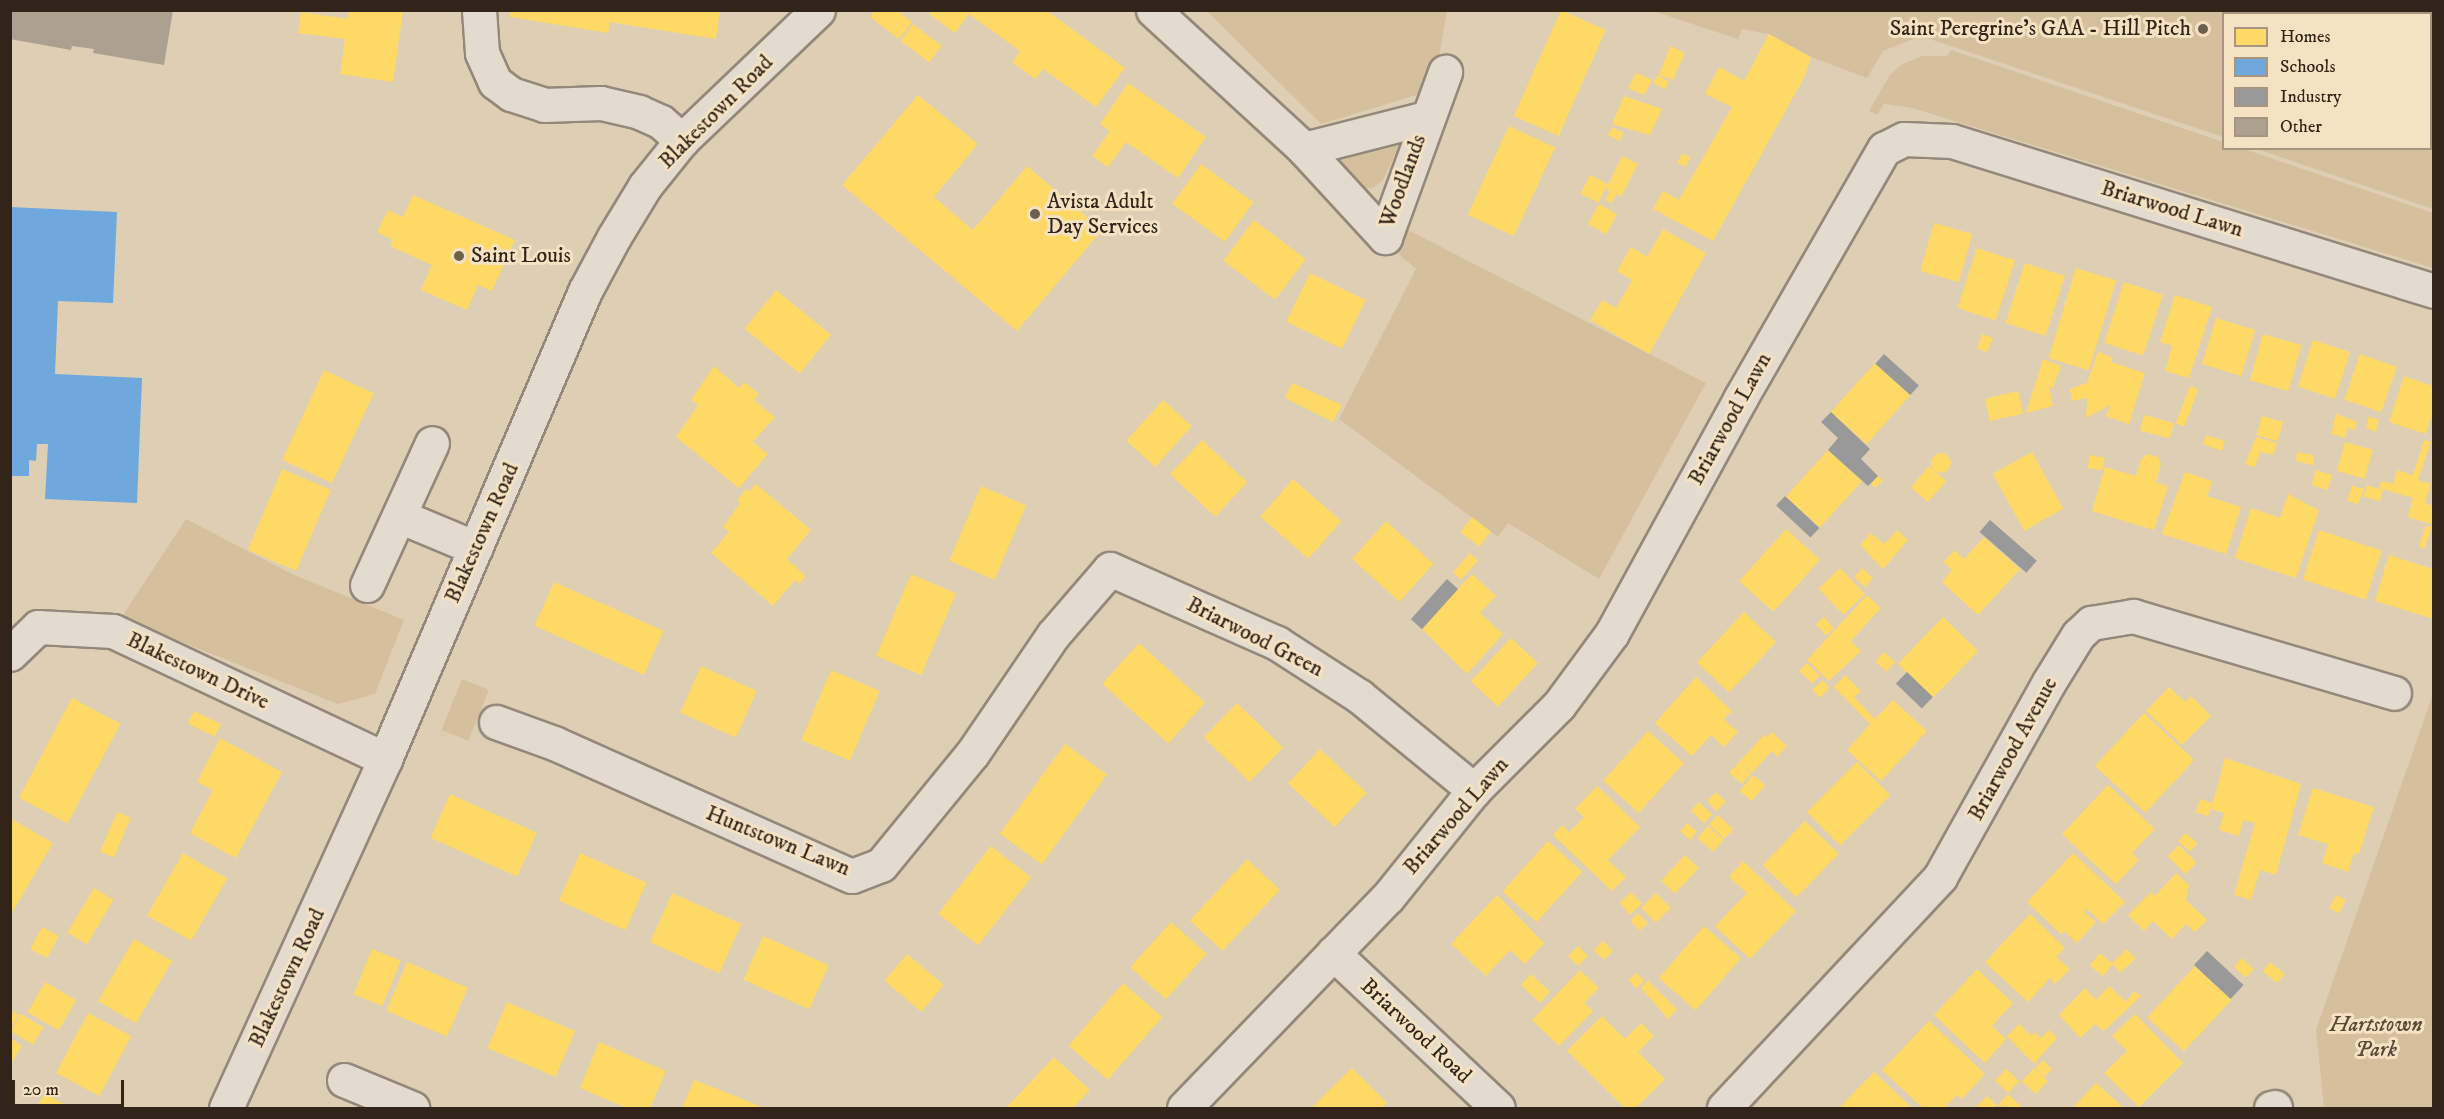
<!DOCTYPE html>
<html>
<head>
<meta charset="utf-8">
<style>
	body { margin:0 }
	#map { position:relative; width:2444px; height:1119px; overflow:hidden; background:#ddceb4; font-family:"IM FELL DW Pica",serif }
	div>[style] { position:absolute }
	.green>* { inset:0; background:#d5c09e; transform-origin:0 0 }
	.homes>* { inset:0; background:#ffd966; transform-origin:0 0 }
	.round { border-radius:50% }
	.schools>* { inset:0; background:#6fa8dc }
	.industry>* { inset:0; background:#999; transform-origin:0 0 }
	.building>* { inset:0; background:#aca190 }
	.roads { filter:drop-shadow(2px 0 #938879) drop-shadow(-2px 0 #938879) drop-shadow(0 2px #938879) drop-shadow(0 -2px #938879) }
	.minor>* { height:33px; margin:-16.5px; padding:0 16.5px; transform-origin:16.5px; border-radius:16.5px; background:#e3dcce }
	.tertiary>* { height:33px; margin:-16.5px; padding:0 16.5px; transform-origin:16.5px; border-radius:16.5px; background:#e3dcce }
	.dots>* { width:16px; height:16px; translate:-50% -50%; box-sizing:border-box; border:3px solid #f4e2c3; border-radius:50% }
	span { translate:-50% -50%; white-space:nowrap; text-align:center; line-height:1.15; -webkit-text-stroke:6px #f4e2c3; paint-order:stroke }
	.poi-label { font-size:22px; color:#332419 }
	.right { translate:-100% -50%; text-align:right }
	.left { translate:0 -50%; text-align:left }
	.street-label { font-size:22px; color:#332419 }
	.park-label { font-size:22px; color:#5a4836; font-style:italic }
	.frame { position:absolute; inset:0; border:12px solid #332419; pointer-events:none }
	.legend { position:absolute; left:2222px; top:12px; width:210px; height:138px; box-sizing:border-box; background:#f4e2c3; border:2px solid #a7967f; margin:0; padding:8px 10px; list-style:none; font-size:18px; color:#332419 }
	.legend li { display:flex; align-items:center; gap:12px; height:30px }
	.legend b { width:30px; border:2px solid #a7967f }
	.scale { position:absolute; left:12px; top:1080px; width:112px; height:27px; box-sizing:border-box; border:3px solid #332419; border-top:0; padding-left:8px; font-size:18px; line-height:21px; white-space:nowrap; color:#332419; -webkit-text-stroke:4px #f4e2c3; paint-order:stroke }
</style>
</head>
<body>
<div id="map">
	<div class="green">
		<div style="clip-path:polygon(1207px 11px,1447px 11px,1433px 90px,1321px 124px)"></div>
		<div style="clip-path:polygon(1653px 11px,2433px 11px,2433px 209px,2257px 149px,2430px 148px,2430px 14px,2224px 14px,2223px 137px,1921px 36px,1883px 51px,1867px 78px,1811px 57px,1769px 34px,1742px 29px,1738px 39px)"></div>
		<div style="clip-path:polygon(1951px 50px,2223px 142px,2224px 148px,2244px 149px,2433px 213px,2433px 268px,1912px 108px,1884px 104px,1877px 115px,1869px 111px,1890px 75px,1901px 65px,1922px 56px,1947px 56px)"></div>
		<div style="clip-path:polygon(1403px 138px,1383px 180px,1373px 188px,1361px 188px,1332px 149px)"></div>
		<div style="clip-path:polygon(1408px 230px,1706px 383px,1599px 579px,1508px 523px,1498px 537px,1339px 419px,1416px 269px,1393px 249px)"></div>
		<div style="clip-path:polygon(186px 519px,292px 574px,404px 620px,375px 694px,338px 704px,121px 618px)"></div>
		<div style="left:462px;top:679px;width:29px;height:55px;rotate:22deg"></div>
		<div style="clip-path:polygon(2433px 694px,2433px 1108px,2324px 1108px,2316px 1030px)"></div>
	</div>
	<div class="homes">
		<div style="clip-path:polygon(349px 10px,403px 10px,393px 82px,340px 74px,345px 39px,298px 33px,301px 12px,348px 19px)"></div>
		<div style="clip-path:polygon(511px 10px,720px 10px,716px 39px,610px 22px,608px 33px,510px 17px)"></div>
		<div style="clip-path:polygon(875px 10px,897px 10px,912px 22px,899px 39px,870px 17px)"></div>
		<div style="clip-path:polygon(932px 10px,1046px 10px,1125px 68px,1096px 107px,1043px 69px,1035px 79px,1012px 62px,1020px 51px,969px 14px,955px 33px,929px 14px)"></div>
		<div style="left:1561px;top:10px;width:49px;height:116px;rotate:24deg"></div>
		<div style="left:913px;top:24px;width:36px;height:21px;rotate:37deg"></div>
		<div style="clip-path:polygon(1769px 34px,1811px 57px,1805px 76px,1713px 241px,1653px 209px,1663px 191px,1679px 200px,1732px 107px,1705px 94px,1719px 67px,1744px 81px)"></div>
		<div style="clip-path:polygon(1670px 46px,1685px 53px,1673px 80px,1659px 75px)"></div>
		<div style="clip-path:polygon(1636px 73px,1652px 80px,1644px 95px,1628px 88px)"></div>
		<div style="left:1658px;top:75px;width:13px;height:9px;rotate:32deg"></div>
		<div style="clip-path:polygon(1128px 83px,1206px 137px,1178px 178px,1126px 142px,1108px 167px,1092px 156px,1110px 131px,1100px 124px)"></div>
		<div style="clip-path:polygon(918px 95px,978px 144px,934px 197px,973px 230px,1027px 166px,1102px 230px,1017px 331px,842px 185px)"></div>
		<div style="clip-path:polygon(1624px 96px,1662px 109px,1650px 135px,1612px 124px)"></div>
		<div style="left:1509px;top:126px;width:51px;height:98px;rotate:25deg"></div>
		<div style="left:1612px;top:127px;width:13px;height:9px;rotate:27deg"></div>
		<div style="left:1683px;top:153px;width:9px;height:11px;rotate:32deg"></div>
		<div style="clip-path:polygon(1622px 156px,1638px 164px,1621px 197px,1617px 194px,1612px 203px,1605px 200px,1610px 191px,1606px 189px)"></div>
		<div style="left:1201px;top:164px;width:65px;height:49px;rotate:36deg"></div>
		<div style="left:1590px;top:175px;width:20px;height:21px;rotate:27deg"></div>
		<div style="clip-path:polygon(413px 195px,515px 240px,492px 291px,478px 285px,467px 310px,421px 290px,432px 265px,390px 246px,393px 240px,377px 232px,388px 210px,403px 217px)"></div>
		<div style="left:1599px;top:204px;width:21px;height:23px;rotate:29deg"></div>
		<div style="left:1254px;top:220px;width:65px;height:51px;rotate:37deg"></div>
		<div style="left:1934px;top:223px;width:40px;height:50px;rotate:16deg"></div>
		<div style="clip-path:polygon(1663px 229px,1706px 253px,1649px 354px,1590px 320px,1602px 300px,1616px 308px,1632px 280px,1617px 271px,1631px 247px,1647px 257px)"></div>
		<div style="left:1977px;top:248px;width:40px;height:63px;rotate:18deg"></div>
		<div style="left:2025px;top:263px;width:42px;height:63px;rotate:18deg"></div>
		<div style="left:2076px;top:268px;width:42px;height:94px;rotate:17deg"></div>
		<div style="left:1310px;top:273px;width:62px;height:54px;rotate:26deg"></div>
		<div style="left:2124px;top:282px;width:41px;height:64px;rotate:18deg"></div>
		<div style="left:776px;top:290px;width:71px;height:50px;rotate:39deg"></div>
		<div style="clip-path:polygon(2175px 295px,2212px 307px,2189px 378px,2165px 371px,2172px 346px,2160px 342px)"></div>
		<div style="left:2216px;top:318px;width:41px;height:48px;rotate:17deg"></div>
		<div style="clip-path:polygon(1982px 334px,1993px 338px,1987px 352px,1977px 349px)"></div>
		<div style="left:2263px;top:334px;width:40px;height:48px;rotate:16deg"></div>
		<div style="left:2313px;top:340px;width:39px;height:49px;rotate:18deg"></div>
		<div style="clip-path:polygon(2098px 352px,2113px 357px,2111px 362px,2145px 373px,2129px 424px,2106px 416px,2110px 405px,2086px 418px,2087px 398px,2072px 401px,2070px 389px,2087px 383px)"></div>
		<div style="left:2360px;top:354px;width:39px;height:48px;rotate:19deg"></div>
		<div style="clip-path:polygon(2043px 359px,2061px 366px,2053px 388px,2049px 387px,2053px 406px,2026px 413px)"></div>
		<div style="left:1875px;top:363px;width:48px;height:66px;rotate:42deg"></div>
		<div style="clip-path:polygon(714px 366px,739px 388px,744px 382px,759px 394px,754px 400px,775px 417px,753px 442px,768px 454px,739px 488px,676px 437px,698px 405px,691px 400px)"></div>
		<div style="left:324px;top:370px;width:55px;height:99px;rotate:25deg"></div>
		<div style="clip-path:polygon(2404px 376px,2433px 386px,2433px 411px,2426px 434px,2389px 422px)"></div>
		<div style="clip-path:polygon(1292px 383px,1342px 405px,1333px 422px,1285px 398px)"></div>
		<div style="left:2190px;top:386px;width:9px;height:40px;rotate:21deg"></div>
		<div style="left:2018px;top:391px;width:23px;height:34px;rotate:77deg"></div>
		<div style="left:1163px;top:400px;width:39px;height:55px;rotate:42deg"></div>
		<div style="clip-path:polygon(2336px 414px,2357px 422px,2355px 430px,2348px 428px,2345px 438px,2331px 434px)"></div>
		<div style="left:2144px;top:415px;width:31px;height:16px;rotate:15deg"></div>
		<div style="left:2262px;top:416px;width:22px;height:20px;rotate:16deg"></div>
		<div style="clip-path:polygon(2369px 416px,2379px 420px,2376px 432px,2366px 428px)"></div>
		<div style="left:2206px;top:435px;width:20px;height:10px;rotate:18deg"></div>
		<div style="clip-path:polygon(2256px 437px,2277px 443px,2273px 455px,2260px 452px,2255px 467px,2245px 464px)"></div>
		<div style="left:1202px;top:440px;width:62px;height:47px;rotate:43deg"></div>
		<div style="clip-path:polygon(2424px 440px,2431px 442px,2418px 480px,2431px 484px,2425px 503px,2433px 506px,2431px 524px,2408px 517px,2413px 498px,2379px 488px,2381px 481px,2393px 484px,2397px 470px,2413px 475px)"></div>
		<div style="left:2345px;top:442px;width:29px;height:30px;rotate:16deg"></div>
		<div style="left:1828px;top:450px;width:46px;height:63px;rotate:42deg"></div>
		<div style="left:2032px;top:452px;width:65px;height:45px;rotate:61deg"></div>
		<div style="clip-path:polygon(2297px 452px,2314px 455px,2313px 465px,2296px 461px)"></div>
		<div class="round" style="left:1931px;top:453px;width:20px;height:20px"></div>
		<div style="clip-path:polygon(2148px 454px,2158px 457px,2161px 464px,2156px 482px,2168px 486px,2154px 530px,2092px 511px,2105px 467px,2136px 476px,2141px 459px)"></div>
		<div style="left:2090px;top:455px;width:15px;height:13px;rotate:11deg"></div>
		<div style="left:1929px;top:466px;width:23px;height:28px;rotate:41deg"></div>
		<div style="left:282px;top:469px;width:53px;height:88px;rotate:23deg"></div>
		<div style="left:2316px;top:470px;width:17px;height:16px;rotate:17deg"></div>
		<div style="clip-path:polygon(2185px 472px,2212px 481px,2207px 496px,2241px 507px,2226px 554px,2162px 534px)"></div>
		<div style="clip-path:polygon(1878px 476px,1883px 481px,1875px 488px,1871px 483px)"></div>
		<div style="left:1293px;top:479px;width:64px;height:50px;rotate:41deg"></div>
		<div style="clip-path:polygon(756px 484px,811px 530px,787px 559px,806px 576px,799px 584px,795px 580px,773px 606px,711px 553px,729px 532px,723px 527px,740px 503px,737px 500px,747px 488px,750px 491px)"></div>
		<div style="left:2367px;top:485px;width:17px;height:12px;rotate:17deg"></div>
		<div style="left:981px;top:486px;width:49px;height:81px;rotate:23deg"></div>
		<div style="clip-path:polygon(2352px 486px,2364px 489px,2358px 504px,2347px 501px)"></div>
		<div style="clip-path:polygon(2288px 494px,2319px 510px,2296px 578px,2235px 558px,2251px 508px,2280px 518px)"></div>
		<div style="left:1472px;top:517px;width:24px;height:19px;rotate:38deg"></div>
		<div style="left:1386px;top:521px;width:64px;height:51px;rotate:42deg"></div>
		<div style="left:2426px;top:525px;width:6px;height:23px;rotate:18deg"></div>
		<div style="left:1786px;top:529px;width:46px;height:70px;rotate:42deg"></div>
		<div style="clip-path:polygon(1897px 530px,1908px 540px,1883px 569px,1860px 545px,1871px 533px,1884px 544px)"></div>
		<div style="left:2319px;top:530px;width:66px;height:52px;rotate:18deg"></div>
		<div style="clip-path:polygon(1984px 537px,2020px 569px,1978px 615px,1942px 582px,1952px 570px,1943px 562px,1955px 550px,1964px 559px)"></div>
		<div style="left:1470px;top:553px;width:11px;height:26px;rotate:41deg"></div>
		<div style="clip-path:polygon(2389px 555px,2433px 569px,2433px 619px,2375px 601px)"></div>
		<div style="left:1840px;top:568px;width:36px;height:30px;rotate:46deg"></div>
		<div style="left:1862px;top:568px;width:15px;height:12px;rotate:42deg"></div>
		<div style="left:911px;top:574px;width:49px;height:89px;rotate:23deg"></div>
		<div style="clip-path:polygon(1472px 574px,1496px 596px,1480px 613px,1503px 634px,1467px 674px,1421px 628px)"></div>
		<div style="left:554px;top:582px;width:120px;height:48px;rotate:24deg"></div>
		<div style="clip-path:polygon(1867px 595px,1881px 608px,1851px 641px,1861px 651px,1829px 681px,1807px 660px)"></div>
		<div style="left:1744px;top:612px;width:44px;height:69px;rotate:43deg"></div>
		<div style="left:1824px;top:617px;width:15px;height:11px;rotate:48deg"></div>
		<div style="left:1943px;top:617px;width:49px;height:65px;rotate:44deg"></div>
		<div style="left:1511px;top:638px;width:37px;height:59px;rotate:43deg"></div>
		<div style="left:1139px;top:643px;width:89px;height:55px;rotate:42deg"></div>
		<div style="left:1884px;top:652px;width:15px;height:13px;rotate:42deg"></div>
		<div style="left:1807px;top:663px;width:18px;height:11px;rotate:45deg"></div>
		<div style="left:701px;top:666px;width:61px;height:51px;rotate:24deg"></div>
		<div style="left:831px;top:670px;width:53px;height:76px;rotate:23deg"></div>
		<div style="clip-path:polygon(1845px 675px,1861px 691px,1854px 697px,1875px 719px,1893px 700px,1927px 731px,1881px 781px,1847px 750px,1870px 724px,1834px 687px)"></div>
		<div style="clip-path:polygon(1696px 677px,1732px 711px,1724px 719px,1738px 732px,1724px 747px,1711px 735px,1692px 756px,1655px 723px)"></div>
		<div style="left:1822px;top:680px;width:11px;height:14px;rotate:45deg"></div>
		<div style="clip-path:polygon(2169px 687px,2185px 702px,2191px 696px,2211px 716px,2182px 745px,2146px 711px)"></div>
		<div style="left:72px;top:698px;width:55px;height:113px;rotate:28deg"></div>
		<div style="left:1237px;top:703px;width:64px;height:48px;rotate:44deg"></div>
		<div style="left:194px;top:711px;width:30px;height:14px;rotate:26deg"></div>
		<div style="left:2144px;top:713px;width:69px;height:72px;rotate:43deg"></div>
		<div style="left:1648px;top:731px;width:48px;height:67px;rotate:42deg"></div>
		<div style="clip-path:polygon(1772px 732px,1787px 746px,1777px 757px,1772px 751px,1752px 773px,1741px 765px,1751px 774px,1742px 784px,1729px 773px,1764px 735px,1767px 737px)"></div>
		<div style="clip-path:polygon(220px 738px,282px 772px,236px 858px,190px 833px,213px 790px,197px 782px)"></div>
		<div style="left:1065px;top:744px;width:52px;height:111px;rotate:36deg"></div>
		<div style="left:1320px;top:749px;width:64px;height:47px;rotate:43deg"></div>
		<div style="clip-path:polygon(2225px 758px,2301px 784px,2276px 875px,2260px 870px,2251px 900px,2234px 895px,2255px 823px,2243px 820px,2239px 836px,2219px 830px,2224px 813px,2211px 809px)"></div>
		<div style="left:1857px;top:762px;width:47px;height:71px;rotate:45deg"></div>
		<div style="left:1753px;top:775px;width:16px;height:21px;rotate:40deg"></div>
		<div style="clip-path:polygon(2108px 785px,2155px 829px,2132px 853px,2139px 860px,2116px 884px,2062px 834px)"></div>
		<div style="clip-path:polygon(1597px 786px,1640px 827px,1608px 860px,1626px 877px,1612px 891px,1553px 835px,1562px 825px,1569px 832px,1584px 817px,1575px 809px)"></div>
		<div style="clip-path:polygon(2313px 788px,2374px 807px,2359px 854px,2354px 853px,2348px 872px,2322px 863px,2328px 844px,2298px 835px)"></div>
		<div style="left:1716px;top:792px;width:14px;height:13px;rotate:45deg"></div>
		<div style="left:450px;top:794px;width:95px;height:48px;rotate:24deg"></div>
		<div style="left:2200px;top:799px;width:13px;height:14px;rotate:18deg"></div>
		<div style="left:1699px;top:802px;width:18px;height:12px;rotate:43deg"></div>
		<div style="left:117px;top:812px;width:15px;height:43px;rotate:23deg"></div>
		<div style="left:1718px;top:815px;width:21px;height:13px;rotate:43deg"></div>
		<div style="clip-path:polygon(10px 818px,53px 843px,10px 916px)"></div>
		<div style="left:1805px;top:821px;width:47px;height:61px;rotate:44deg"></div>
		<div style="left:1687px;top:823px;width:13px;height:11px;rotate:39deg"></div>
		<div style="left:1708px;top:826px;width:21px;height:16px;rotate:41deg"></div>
		<div style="left:2185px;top:833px;width:16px;height:11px;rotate:38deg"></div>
		<div style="left:1548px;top:841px;width:46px;height:68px;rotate:42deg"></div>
		<div style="left:2179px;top:845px;width:25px;height:16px;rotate:45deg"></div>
		<div style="left:991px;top:846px;width:51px;height:86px;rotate:38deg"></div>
		<div style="left:183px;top:853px;width:51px;height:72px;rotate:30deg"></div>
		<div style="left:580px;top:853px;width:73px;height:52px;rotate:24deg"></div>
		<div style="clip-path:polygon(2073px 853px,2125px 902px,2103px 924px,2087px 909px,2084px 912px,2096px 922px,2077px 943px,2064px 931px,2061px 934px,2027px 902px)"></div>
		<div style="left:1685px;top:855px;width:19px;height:35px;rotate:43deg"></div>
		<div style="left:1247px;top:859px;width:45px;height:84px;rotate:43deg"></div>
		<div style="clip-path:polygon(1743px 861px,1796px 911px,1750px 959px,1715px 926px,1747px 893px,1729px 877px)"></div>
		<div style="clip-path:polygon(2176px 873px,2189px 885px,2186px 900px,2207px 920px,2195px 932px,2186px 924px,2172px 939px,2153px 921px,2144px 931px,2128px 915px,2151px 892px,2155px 896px)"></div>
		<div style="left:94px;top:888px;width:23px;height:52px;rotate:31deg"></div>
		<div style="left:1631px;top:892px;width:16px;height:16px;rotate:47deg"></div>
		<div style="left:672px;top:893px;width:76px;height:54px;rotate:24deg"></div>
		<div style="left:1656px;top:893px;width:21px;height:21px;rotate:45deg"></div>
		<div style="clip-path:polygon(1497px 895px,1544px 943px,1525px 964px,1510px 950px,1486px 976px,1451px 944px)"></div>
		<div style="left:2336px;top:895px;width:11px;height:15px;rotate:27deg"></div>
		<div style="left:1638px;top:913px;width:14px;height:11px;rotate:45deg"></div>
		<div style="clip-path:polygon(2030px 914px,2065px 948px,2056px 957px,2070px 969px,2055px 984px,2050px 978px,2028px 1002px,1985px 962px)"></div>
		<div style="left:1171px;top:922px;width:48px;height:61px;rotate:42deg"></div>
		<div style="left:1704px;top:926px;width:49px;height:69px;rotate:41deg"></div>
		<div style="left:42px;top:927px;width:19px;height:25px;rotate:28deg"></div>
		<div style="left:763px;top:936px;width:72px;height:48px;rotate:24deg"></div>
		<div style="left:134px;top:939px;width:44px;height:72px;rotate:30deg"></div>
		<div style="left:1603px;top:941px;width:14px;height:13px;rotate:45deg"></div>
		<div style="left:1578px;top:946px;width:14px;height:14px;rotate:45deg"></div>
		<div style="left:372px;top:949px;width:31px;height:49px;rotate:22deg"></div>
		<div style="left:2127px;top:949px;width:13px;height:21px;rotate:48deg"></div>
		<div style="left:2100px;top:953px;width:17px;height:16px;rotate:40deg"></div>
		<div style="left:907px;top:954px;width:48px;height:35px;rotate:40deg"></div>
		<div style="left:2242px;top:958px;width:16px;height:12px;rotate:43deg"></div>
		<div style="left:407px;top:962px;width:66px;height:53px;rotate:23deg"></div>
		<div style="left:2270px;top:962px;width:19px;height:12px;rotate:39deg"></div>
		<div style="left:2195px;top:966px;width:50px;height:70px;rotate:43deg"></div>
		<div style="clip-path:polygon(1977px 969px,2013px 1003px,1992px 1026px,2006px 1039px,1985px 1063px,1934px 1015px)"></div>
		<div style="clip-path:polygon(1580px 970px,1599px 988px,1584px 1003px,1593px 1011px,1559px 1046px,1532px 1020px)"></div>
		<div style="left:1637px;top:973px;width:11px;height:11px;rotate:49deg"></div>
		<div style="left:1531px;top:974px;width:26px;height:15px;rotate:43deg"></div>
		<div style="clip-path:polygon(1648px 981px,1677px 1009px,1668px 1019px,1641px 988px)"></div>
		<div style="left:45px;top:982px;width:36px;height:35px;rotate:30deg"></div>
		<div style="left:1123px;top:983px;width:52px;height:83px;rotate:41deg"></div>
		<div style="clip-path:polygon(2109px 986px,2126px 1002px,2134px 991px,2141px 996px,2104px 1031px,2095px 1024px,2080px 1038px,2059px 1015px,2085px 988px,2096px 1000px)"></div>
		<div style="left:507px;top:1002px;width:74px;height:50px;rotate:23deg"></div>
		<div style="clip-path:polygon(10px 1010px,19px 1015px,10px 1030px)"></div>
		<div style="left:88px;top:1013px;width:49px;height:68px;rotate:28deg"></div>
		<div style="left:21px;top:1014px;width:26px;height:20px;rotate:31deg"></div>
		<div style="clip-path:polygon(2135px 1014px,2183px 1063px,2139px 1107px,2104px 1073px,2127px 1051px,2112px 1036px)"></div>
		<div style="clip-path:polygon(1602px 1016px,1625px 1039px,1641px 1023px,1654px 1036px,1638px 1052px,1665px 1079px,1636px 1108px,1625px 1108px,1567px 1051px)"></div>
		<div style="clip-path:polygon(1929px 1021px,1985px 1074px,1962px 1099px,1957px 1095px,1946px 1106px,1949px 1108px,1923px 1108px,1882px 1070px)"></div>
		<div style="clip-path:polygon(2019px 1024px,2032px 1036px,2034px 1032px,2041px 1038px,2049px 1030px,2057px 1038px,2034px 1064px,2007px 1036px)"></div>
		<div style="clip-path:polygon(12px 1039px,22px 1046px,12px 1062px,10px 1061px)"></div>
		<div style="clip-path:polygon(599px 1042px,666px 1071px,650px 1108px,627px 1108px,580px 1088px)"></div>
		<div style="clip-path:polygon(1054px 1057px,1090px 1090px,1073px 1108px,1006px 1108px)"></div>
		<div style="left:2043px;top:1060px;width:13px;height:11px;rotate:45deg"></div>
		<div style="clip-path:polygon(1352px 1068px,1387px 1103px,1382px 1108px,1311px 1108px)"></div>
		<div style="left:2034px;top:1068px;width:19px;height:18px;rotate:43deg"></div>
		<div style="left:2006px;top:1069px;width:18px;height:16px;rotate:43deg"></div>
		<div style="clip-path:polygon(1874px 1072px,1912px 1108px,1839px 1108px)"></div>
		<div style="clip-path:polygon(694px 1080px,728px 1093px,764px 1108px,682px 1108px)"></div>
		<div style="clip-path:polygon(2096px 1083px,2124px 1108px,2072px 1108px)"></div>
		<div style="clip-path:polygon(45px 1093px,70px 1108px,36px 1108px)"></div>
		<div style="clip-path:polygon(2008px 1094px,2022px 1107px,2021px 1108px,1997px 1106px)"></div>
		<div style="clip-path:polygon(1987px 1096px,1997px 1105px,1993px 1108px,1975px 1108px)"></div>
	</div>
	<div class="schools">
		<div style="clip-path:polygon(10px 207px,117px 212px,113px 303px,58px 301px,55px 374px,142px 378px,137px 503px,45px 499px,48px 444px,37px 444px,36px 461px,29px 460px,29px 476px,10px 476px)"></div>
	</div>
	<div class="industry">
		<div style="left:1884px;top:354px;width:47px;height:13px;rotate:42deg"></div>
		<div style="clip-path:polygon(1831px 412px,1870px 449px,1861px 459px,1878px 476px,1868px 486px,1828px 450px,1838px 438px,1821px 422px)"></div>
		<div style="left:1785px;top:496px;width:47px;height:13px;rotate:43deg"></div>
		<div style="left:1990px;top:520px;width:62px;height:16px;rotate:41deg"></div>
		<div style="left:1447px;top:579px;width:15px;height:54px;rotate:42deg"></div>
		<div style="left:1907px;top:672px;width:36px;height:16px;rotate:44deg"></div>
		<div style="left:2207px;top:951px;width:50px;height:19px;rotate:43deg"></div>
	</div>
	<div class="building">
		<div style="clip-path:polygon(10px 10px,173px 10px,164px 65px,93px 53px,94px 49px,72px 46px,71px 50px,10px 39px)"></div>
	</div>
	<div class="roads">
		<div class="minor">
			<div style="left:479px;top:10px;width:43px;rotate:86deg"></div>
			<div style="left:482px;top:53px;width:32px;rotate:66deg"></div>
			<div style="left:495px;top:82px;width:20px;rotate:37deg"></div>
			<div style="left:511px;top:94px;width:35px;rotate:18deg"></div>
			<div style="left:544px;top:105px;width:57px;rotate:-2deg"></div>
			<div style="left:601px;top:103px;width:39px;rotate:13deg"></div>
			<div style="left:639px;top:112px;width:24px;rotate:24deg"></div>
			<div style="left:661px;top:122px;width:28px;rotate:41deg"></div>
			<div style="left:1153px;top:10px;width:205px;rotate:42.6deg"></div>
			<div style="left:1304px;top:149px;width:126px;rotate:-14.3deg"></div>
			<div style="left:1304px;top:149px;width:120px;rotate:47.4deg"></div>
			<div style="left:1385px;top:237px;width:176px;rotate:-70deg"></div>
			<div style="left:399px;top:516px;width:83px;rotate:22.6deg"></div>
			<div style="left:367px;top:585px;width:156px;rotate:-65.4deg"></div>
			<div style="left:10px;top:654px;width:39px;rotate:-44deg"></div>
			<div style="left:38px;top:627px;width:75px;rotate:3.1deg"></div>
			<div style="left:113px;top:631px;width:301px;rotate:25.2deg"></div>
			<div style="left:496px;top:722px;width:62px;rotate:19.9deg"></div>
			<div style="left:554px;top:743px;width:326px;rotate:24.1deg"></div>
			<div style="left:852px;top:876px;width:31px;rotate:-21deg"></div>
			<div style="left:881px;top:865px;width:144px;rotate:-50.7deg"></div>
			<div style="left:972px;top:754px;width:144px;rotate:-55.8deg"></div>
			<div style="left:1053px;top:635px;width:87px;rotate:-49.2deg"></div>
			<div style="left:1110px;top:569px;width:183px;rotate:23.9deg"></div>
			<div style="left:1277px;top:643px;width:98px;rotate:32.9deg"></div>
			<div style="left:1359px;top:696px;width:149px;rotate:39.3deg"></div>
			<div style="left:1333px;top:953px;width:226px;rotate:43.2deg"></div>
			<div style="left:344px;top:1080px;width:74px;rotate:22.4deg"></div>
			<div style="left:1184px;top:1108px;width:293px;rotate:-46deg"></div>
			<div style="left:1388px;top:897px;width:137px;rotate:-51.2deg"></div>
			<div style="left:1474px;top:790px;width:120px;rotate:-45deg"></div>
			<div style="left:1559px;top:705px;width:89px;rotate:-53.6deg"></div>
			<div style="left:1612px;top:633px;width:267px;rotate:-61.3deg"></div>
			<div style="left:1740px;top:399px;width:289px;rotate:-60.1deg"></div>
			<div style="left:1884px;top:149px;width:22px;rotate:-27deg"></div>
			<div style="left:1904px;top:139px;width:48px;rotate:2.4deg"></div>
			<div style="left:1952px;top:141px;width:505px;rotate:17.29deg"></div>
			<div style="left:1724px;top:1108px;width:316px;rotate:-46.9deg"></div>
			<div style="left:1940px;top:877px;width:223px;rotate:-60.8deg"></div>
			<div style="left:2049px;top:682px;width:55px;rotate:-58.3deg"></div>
			<div style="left:2078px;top:635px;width:18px;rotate:-43deg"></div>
			<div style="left:2091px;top:623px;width:43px;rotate:-9.5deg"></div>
			<div style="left:2133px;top:616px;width:272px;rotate:16.4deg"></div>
			<div style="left:2271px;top:1108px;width:4px;rotate:-14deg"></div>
		</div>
		<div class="tertiary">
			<div style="left:226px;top:1108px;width:384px;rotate:-65.5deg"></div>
			<div style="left:385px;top:759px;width:509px;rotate:-66.86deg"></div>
			<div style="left:585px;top:291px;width:61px;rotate:-61.8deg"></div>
			<div style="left:614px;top:237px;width:60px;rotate:-58.7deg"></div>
			<div style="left:645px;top:186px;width:59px;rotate:-51.2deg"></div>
			<div style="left:682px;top:140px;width:188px;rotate:-43.7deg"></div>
		</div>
	</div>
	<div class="dots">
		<div style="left:2203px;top:29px;background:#6e604f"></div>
		<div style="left:1035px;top:214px;background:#6e604f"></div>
		<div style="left:459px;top:256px;background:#6e604f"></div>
	</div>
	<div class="poi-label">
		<span class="right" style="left:2191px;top:29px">Saint Peregrine's GAA - Hill Pitch</span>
		<span class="left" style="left:1047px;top:214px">Avista Adult<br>Day Services</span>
		<span class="left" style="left:471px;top:256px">Saint Louis</span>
	</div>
	<div class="street-label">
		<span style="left:716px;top:112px;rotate:-45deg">Blakestown Road</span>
		<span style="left:1403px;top:181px;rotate:-70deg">Woodlands</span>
		<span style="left:2172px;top:209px;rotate:17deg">Briarwood Lawn</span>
		<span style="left:1730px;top:419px;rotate:-61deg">Briarwood Lawn</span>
		<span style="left:482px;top:533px;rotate:-66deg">Blakestown Road</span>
		<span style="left:1255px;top:637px;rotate:27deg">Briarwood Green</span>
		<span style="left:198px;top:671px;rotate:25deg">Blakestown Drive</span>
		<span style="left:2013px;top:749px;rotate:-61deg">Briarwood Avenue</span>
		<span style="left:1456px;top:816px;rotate:-49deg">Briarwood Lawn</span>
		<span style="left:778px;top:841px;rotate:22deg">Huntstown Lawn</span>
		<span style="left:287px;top:978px;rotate:-65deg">Blakestown Road</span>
		<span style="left:1416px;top:1031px;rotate:43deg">Briarwood Road</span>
	</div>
	<div class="park-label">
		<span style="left:2376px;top:1037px">Hartstown<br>Park</span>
	</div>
	<div class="frame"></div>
	<ul class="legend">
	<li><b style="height:16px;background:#ffd966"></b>Homes</li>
	<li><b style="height:16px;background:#6fa8dc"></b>Schools</li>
	<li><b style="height:16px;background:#999"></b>Industry</li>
	<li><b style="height:16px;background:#aca190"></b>Other</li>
	</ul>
	<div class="scale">20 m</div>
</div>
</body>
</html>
